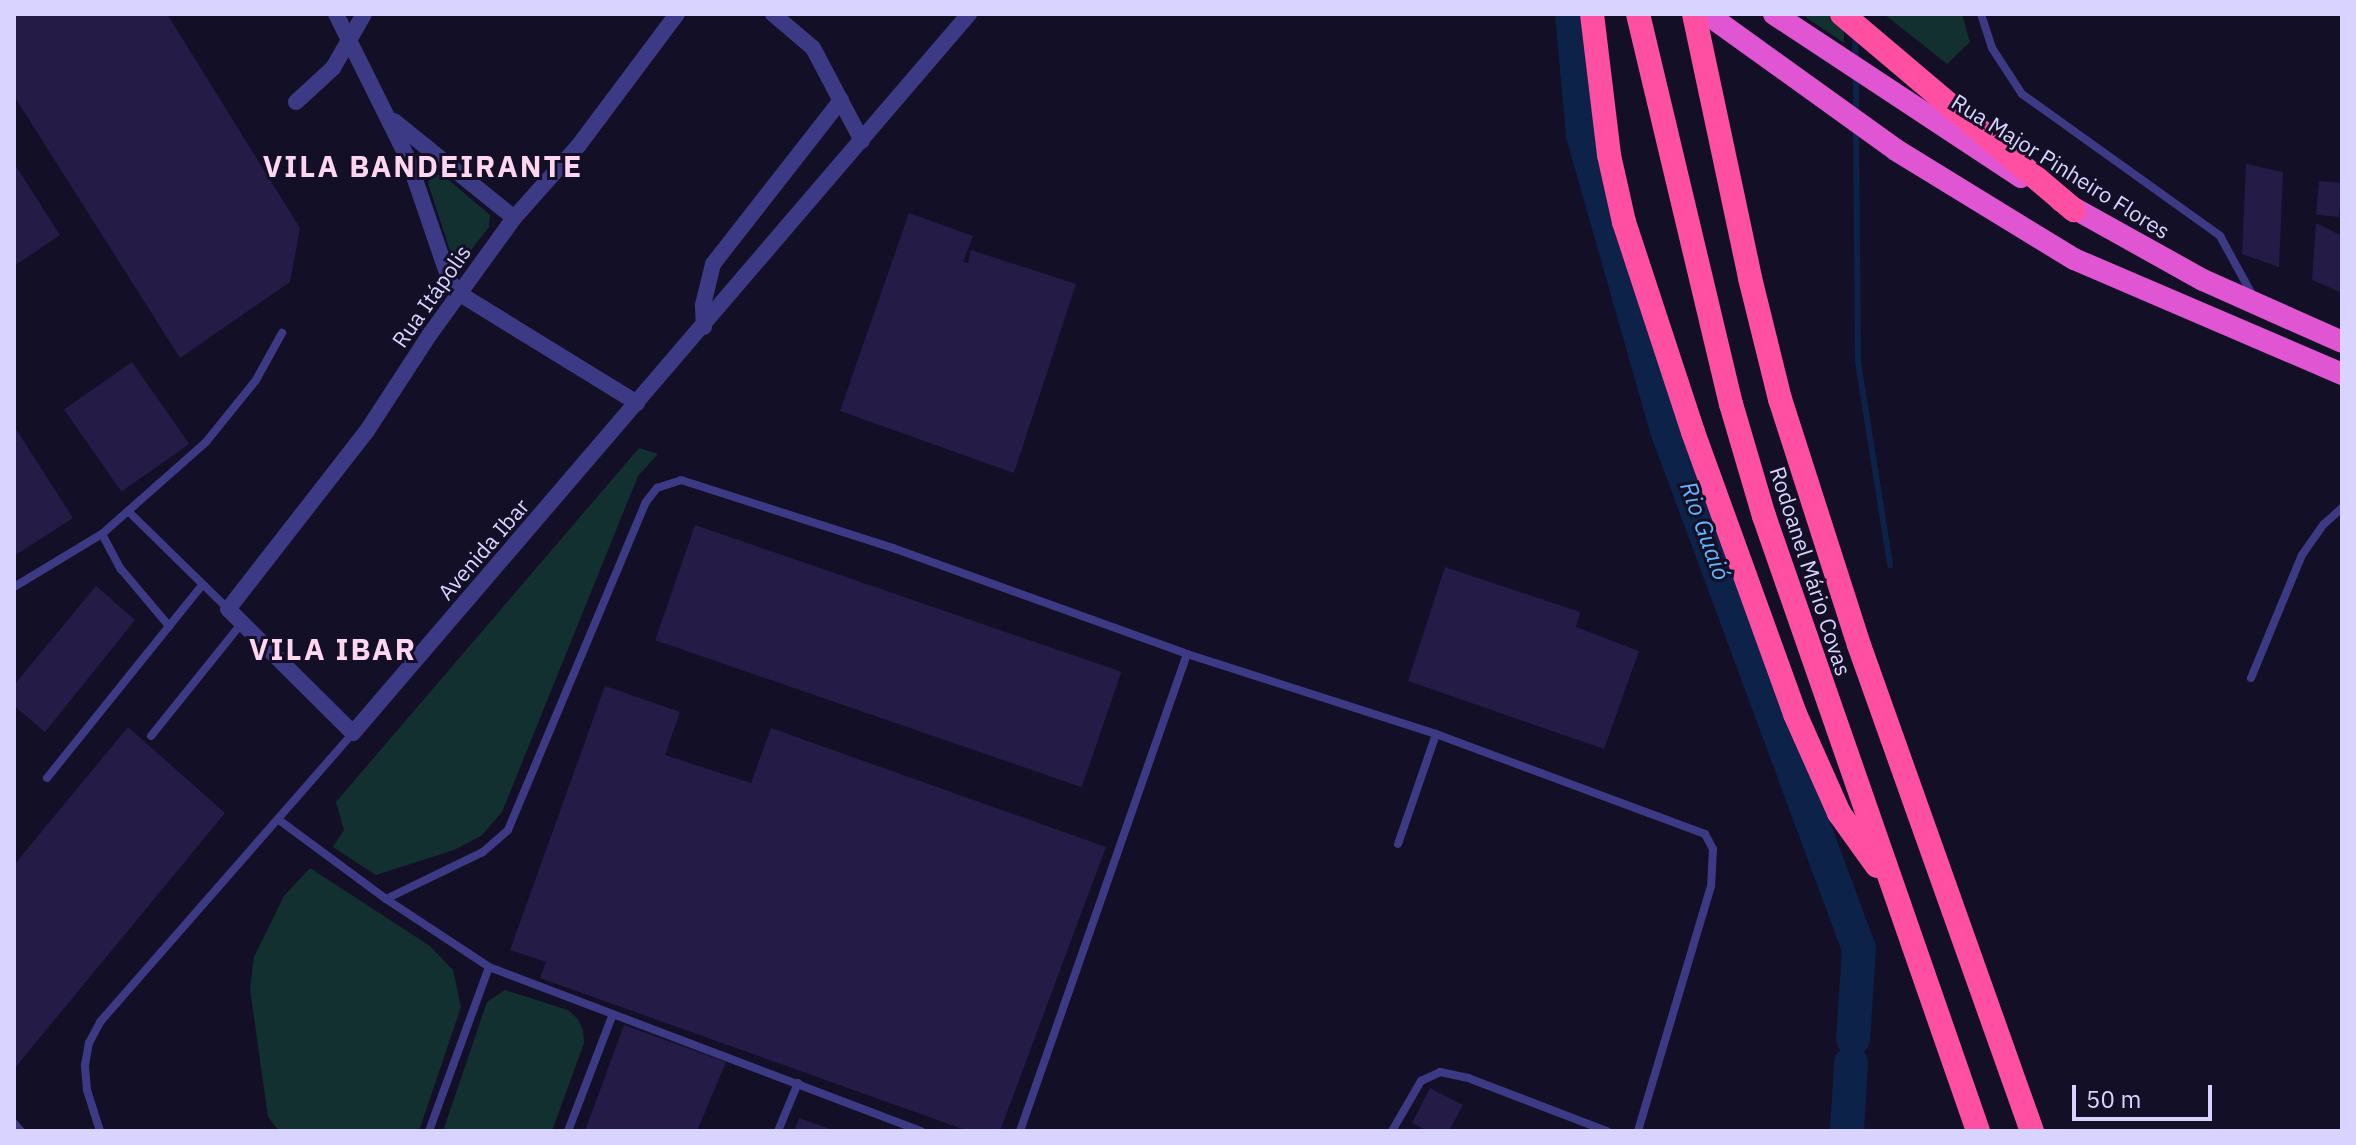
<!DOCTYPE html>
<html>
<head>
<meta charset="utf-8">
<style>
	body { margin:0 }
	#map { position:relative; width:2356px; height:1145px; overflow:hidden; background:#130f26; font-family:"IBM Plex Sans",sans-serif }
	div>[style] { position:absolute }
	.green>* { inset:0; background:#12302f }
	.stream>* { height:6px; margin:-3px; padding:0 3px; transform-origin:3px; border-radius:3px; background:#0c2248 }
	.river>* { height:34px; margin:-17px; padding:0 17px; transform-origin:17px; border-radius:17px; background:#0c2248 }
	.building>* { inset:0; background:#241b47; transform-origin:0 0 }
	.service>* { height:8px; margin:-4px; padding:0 4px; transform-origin:4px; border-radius:4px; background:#3d3a85 }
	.minor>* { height:16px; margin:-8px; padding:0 8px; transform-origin:8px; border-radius:8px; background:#3d3a85 }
	.trunk>* { height:22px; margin:-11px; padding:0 11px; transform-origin:11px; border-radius:11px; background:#e055d1 }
	.motorway>* { height:24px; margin:-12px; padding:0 12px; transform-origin:12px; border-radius:12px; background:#ff4fa3 }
	span { translate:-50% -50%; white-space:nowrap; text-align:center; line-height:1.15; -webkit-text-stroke:6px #130f26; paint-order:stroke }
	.street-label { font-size:22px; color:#d9d4ff }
	.water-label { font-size:24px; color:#62b6ff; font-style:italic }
	.district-label { font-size:30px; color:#ffd6f0; font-weight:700; letter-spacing:2px }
	.frame { position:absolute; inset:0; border:16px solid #d9d4ff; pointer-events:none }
	.scale { position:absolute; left:2072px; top:1085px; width:140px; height:36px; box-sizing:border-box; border:4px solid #d9d4ff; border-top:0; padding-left:10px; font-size:24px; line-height:28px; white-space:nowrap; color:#d9d4ff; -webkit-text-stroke:6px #130f26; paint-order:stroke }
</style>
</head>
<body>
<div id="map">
	<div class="green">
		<div style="clip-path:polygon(1801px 14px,1844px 14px,1844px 43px)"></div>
		<div style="clip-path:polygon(1884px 14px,1962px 14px,1970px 42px,1947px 64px)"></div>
		<div style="clip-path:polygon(432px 175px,443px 175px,490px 215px,489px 227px,456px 269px,428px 183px)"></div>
		<div style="clip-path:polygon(639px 448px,658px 454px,638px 476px,502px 812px,481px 836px,454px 850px,376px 875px,333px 847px,344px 830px,336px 802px)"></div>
		<div style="clip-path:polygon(310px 868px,430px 946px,453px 970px,461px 1007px,419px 1131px,279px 1131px,268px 1117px,250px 989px,254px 957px,284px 896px)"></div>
		<div style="clip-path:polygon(505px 990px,568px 1010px,578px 1019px,583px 1030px,584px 1043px,552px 1131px,443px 1131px,487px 1002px)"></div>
	</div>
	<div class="stream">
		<div style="left:1855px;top:36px;width:24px;rotate:88deg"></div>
		<div style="left:1856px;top:76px;width:36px;rotate:90deg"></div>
		<div style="left:1856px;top:128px;width:234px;rotate:89.5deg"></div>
		<div style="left:1858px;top:362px;width:206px;rotate:81deg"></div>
	</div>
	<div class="river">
		<div style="left:1572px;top:14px;width:121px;rotate:84.8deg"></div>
		<div style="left:1583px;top:135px;width:304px;rotate:74.1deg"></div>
		<div style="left:1666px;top:427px;width:557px;rotate:69.71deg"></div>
		<div style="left:1859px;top:949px;width:90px;rotate:93.8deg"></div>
		<div style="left:1847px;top:1131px;width:68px;rotate:-86.6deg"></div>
	</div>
	<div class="building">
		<div style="clip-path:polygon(14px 14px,167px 14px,300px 228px,290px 282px,180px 358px,14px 96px)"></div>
		<div style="clip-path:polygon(14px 163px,60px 235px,14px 266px)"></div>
		<div style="clip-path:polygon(2246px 164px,2283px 172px,2279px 267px,2242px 254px)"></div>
		<div style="left:2319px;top:181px;width:23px;height:34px;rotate:5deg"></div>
		<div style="clip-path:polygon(909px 213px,973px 236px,963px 262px,968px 263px,971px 250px,1076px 284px,1014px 473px,840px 411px)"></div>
		<div style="clip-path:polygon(2316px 223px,2342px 236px,2342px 293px,2312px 280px)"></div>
		<div style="left:132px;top:362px;width:100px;height:83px;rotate:55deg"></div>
		<div style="clip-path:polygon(14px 426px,73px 518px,14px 556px)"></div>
		<div style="left:695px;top:525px;width:451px;height:122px;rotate:19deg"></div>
		<div style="clip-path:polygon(1445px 567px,1580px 612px,1576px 627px,1639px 651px,1604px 749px,1408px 681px)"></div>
		<div style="clip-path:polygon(96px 586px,135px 620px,45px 732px,14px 706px,14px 685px)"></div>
		<div style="clip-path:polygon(605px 686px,680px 712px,665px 755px,751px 783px,771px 728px,1106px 847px,1000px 1131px,968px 1131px,540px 978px,546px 962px,510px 950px)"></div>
		<div style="clip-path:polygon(128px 727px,225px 813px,14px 1069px,14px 865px)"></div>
		<div style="clip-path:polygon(624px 1025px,726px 1062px,697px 1131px,585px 1131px)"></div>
		<div style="clip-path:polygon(1430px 1088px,1463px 1105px,1449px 1131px,1428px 1131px,1412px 1123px)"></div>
		<div style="clip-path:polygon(799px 1118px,836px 1131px,794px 1131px)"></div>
	</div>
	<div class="service">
		<div style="left:1981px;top:14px;width:36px;rotate:72deg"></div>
		<div style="left:1992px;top:48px;width:55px;rotate:56.9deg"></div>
		<div style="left:2022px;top:94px;width:244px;rotate:35.6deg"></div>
		<div style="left:2220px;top:236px;width:68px;rotate:61.2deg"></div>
		<div style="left:128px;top:511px;width:140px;rotate:44.4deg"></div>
		<div style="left:102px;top:534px;width:40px;rotate:62deg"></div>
		<div style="left:121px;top:569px;width:75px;rotate:49.9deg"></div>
		<div style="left:14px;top:587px;width:103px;rotate:-31.1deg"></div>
		<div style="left:102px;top:534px;width:139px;rotate:-41.5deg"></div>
		<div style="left:206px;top:442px;width:80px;rotate:-51.1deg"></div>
		<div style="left:256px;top:380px;width:54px;rotate:-61deg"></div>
		<div style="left:2251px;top:678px;width:133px;rotate:-67.5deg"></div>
		<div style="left:2302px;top:555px;width:37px;rotate:-55deg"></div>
		<div style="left:2323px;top:525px;width:25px;rotate:-42deg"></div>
		<div style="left:151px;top:736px;width:145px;rotate:-51.2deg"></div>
		<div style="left:47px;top:778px;width:248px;rotate:-51.2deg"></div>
		<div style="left:279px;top:820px;width:133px;rotate:36.4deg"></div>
		<div style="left:386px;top:899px;width:123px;rotate:33.4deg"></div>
		<div style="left:489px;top:967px;width:175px;rotate:110.1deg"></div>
		<div style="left:1398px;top:844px;width:116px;rotate:-70.9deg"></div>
		<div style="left:386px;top:899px;width:108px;rotate:-25.9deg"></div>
		<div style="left:483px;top:852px;width:33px;rotate:-41deg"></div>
		<div style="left:508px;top:830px;width:356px;rotate:-67.2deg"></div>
		<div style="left:646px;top:502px;width:18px;rotate:-52deg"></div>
		<div style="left:657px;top:488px;width:25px;rotate:-18deg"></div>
		<div style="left:681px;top:480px;width:223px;rotate:17.8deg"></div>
		<div style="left:893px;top:548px;width:313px;rotate:19.8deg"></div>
		<div style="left:1187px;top:654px;width:262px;rotate:17.8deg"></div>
		<div style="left:1436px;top:734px;width:287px;rotate:20.4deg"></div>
		<div style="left:1705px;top:834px;width:17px;rotate:62deg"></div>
		<div style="left:1713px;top:849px;width:37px;rotate:93deg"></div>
		<div style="left:1711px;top:886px;width:256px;rotate:106.6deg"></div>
		<div style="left:489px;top:967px;width:462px;rotate:20.8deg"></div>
		<div style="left:14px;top:1123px;width:11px;rotate:49deg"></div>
		<div style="left:100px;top:1131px;width:43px;rotate:-107.6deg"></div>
		<div style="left:87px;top:1090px;width:25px;rotate:-95deg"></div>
		<div style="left:85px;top:1065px;width:22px;rotate:-80deg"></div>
		<div style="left:89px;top:1043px;width:24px;rotate:-62deg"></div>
		<div style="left:100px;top:1022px;width:384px;rotate:-48.8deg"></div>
		<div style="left:568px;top:1131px;width:125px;rotate:-69deg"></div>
		<div style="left:778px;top:1131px;width:52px;rotate:-67.4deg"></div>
		<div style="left:1020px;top:1131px;width:505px;rotate:-70.7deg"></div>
		<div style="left:1392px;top:1131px;width:58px;rotate:-59.9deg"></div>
		<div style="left:1421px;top:1081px;width:21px;rotate:-25deg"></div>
		<div style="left:1440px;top:1072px;width:29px;rotate:12deg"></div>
		<div style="left:1468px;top:1078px;width:149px;rotate:20.9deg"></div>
	</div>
	<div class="minor">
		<div style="left:336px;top:14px;width:162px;rotate:63.6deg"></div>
		<div style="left:408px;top:159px;width:130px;rotate:71.1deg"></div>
		<div style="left:450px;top:282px;width:16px;rotate:50deg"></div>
		<div style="left:460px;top:294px;width:208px;rotate:31.6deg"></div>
		<div style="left:677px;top:14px;width:164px;rotate:126.8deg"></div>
		<div style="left:579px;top:145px;width:98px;rotate:131.7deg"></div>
		<div style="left:514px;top:218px;width:143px;rotate:125.9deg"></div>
		<div style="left:430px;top:334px;width:117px;rotate:123.1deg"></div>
		<div style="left:366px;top:432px;width:224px;rotate:127.9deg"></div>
		<div style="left:228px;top:609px;width:176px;rotate:44.8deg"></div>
		<div style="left:353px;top:733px;width:947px;rotate:-49.41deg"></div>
		<div style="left:773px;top:14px;width:52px;rotate:40.4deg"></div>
		<div style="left:813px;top:48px;width:105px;rotate:62.2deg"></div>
		<div style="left:296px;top:102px;width:50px;rotate:-42.6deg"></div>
		<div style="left:333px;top:68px;width:62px;rotate:-60.1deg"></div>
		<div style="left:394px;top:121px;width:154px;rotate:38.9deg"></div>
		<div style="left:704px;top:327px;width:22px;rotate:-93deg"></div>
		<div style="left:703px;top:305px;width:42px;rotate:-76.3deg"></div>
		<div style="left:713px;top:264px;width:208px;rotate:-52deg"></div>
	</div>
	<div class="trunk">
		<div style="left:1707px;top:14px;width:233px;rotate:35.7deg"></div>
		<div style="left:1896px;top:150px;width:209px;rotate:31.5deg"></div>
		<div style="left:2074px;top:259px;width:292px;rotate:23.2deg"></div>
		<div style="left:1774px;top:14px;width:296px;rotate:33.4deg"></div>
		<div style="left:2061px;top:201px;width:162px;rotate:29.1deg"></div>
		<div style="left:2203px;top:280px;width:152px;rotate:24deg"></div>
	</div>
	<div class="motorway">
		<div style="left:1592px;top:14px;width:142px;rotate:83.1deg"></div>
		<div style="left:1609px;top:155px;width:69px;rotate:77.4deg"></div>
		<div style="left:1624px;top:222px;width:221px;rotate:71.8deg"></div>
		<div style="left:1693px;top:432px;width:300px;rotate:70.1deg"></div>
		<div style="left:1795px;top:714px;width:108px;rotate:66deg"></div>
		<div style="left:1839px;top:813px;width:65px;rotate:54.4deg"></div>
		<div style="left:1638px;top:14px;width:401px;rotate:76.6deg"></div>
		<div style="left:1731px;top:404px;width:117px;rotate:73.6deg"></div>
		<div style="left:1764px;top:516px;width:651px;rotate:70.81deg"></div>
		<div style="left:1694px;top:14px;width:270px;rotate:78deg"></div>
		<div style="left:1750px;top:278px;width:125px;rotate:76.1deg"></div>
		<div style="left:1780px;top:399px;width:258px;rotate:72.2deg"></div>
		<div style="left:1859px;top:645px;width:516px;rotate:70.41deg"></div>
		<div style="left:1842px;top:14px;width:304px;rotate:40.2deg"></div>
	</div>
	<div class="street-label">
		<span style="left:2061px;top:166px;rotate:32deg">Rua Major Pinheiro Flores</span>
		<span style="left:431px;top:296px;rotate:-55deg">Rua Itápolis</span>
		<span style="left:483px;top:549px;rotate:-49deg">Avenida Ibar</span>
		<span style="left:1811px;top:571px;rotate:72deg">Rodoanel Mário Covas</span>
	</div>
	<div class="water-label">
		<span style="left:1705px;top:531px;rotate:70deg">Rio Guaió</span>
	</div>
	<div class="district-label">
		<span style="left:423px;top:166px">VILA BANDEIRANTE</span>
		<span style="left:333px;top:649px">VILA IBAR</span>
	</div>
	<div class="frame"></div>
	<div class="scale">50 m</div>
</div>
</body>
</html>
